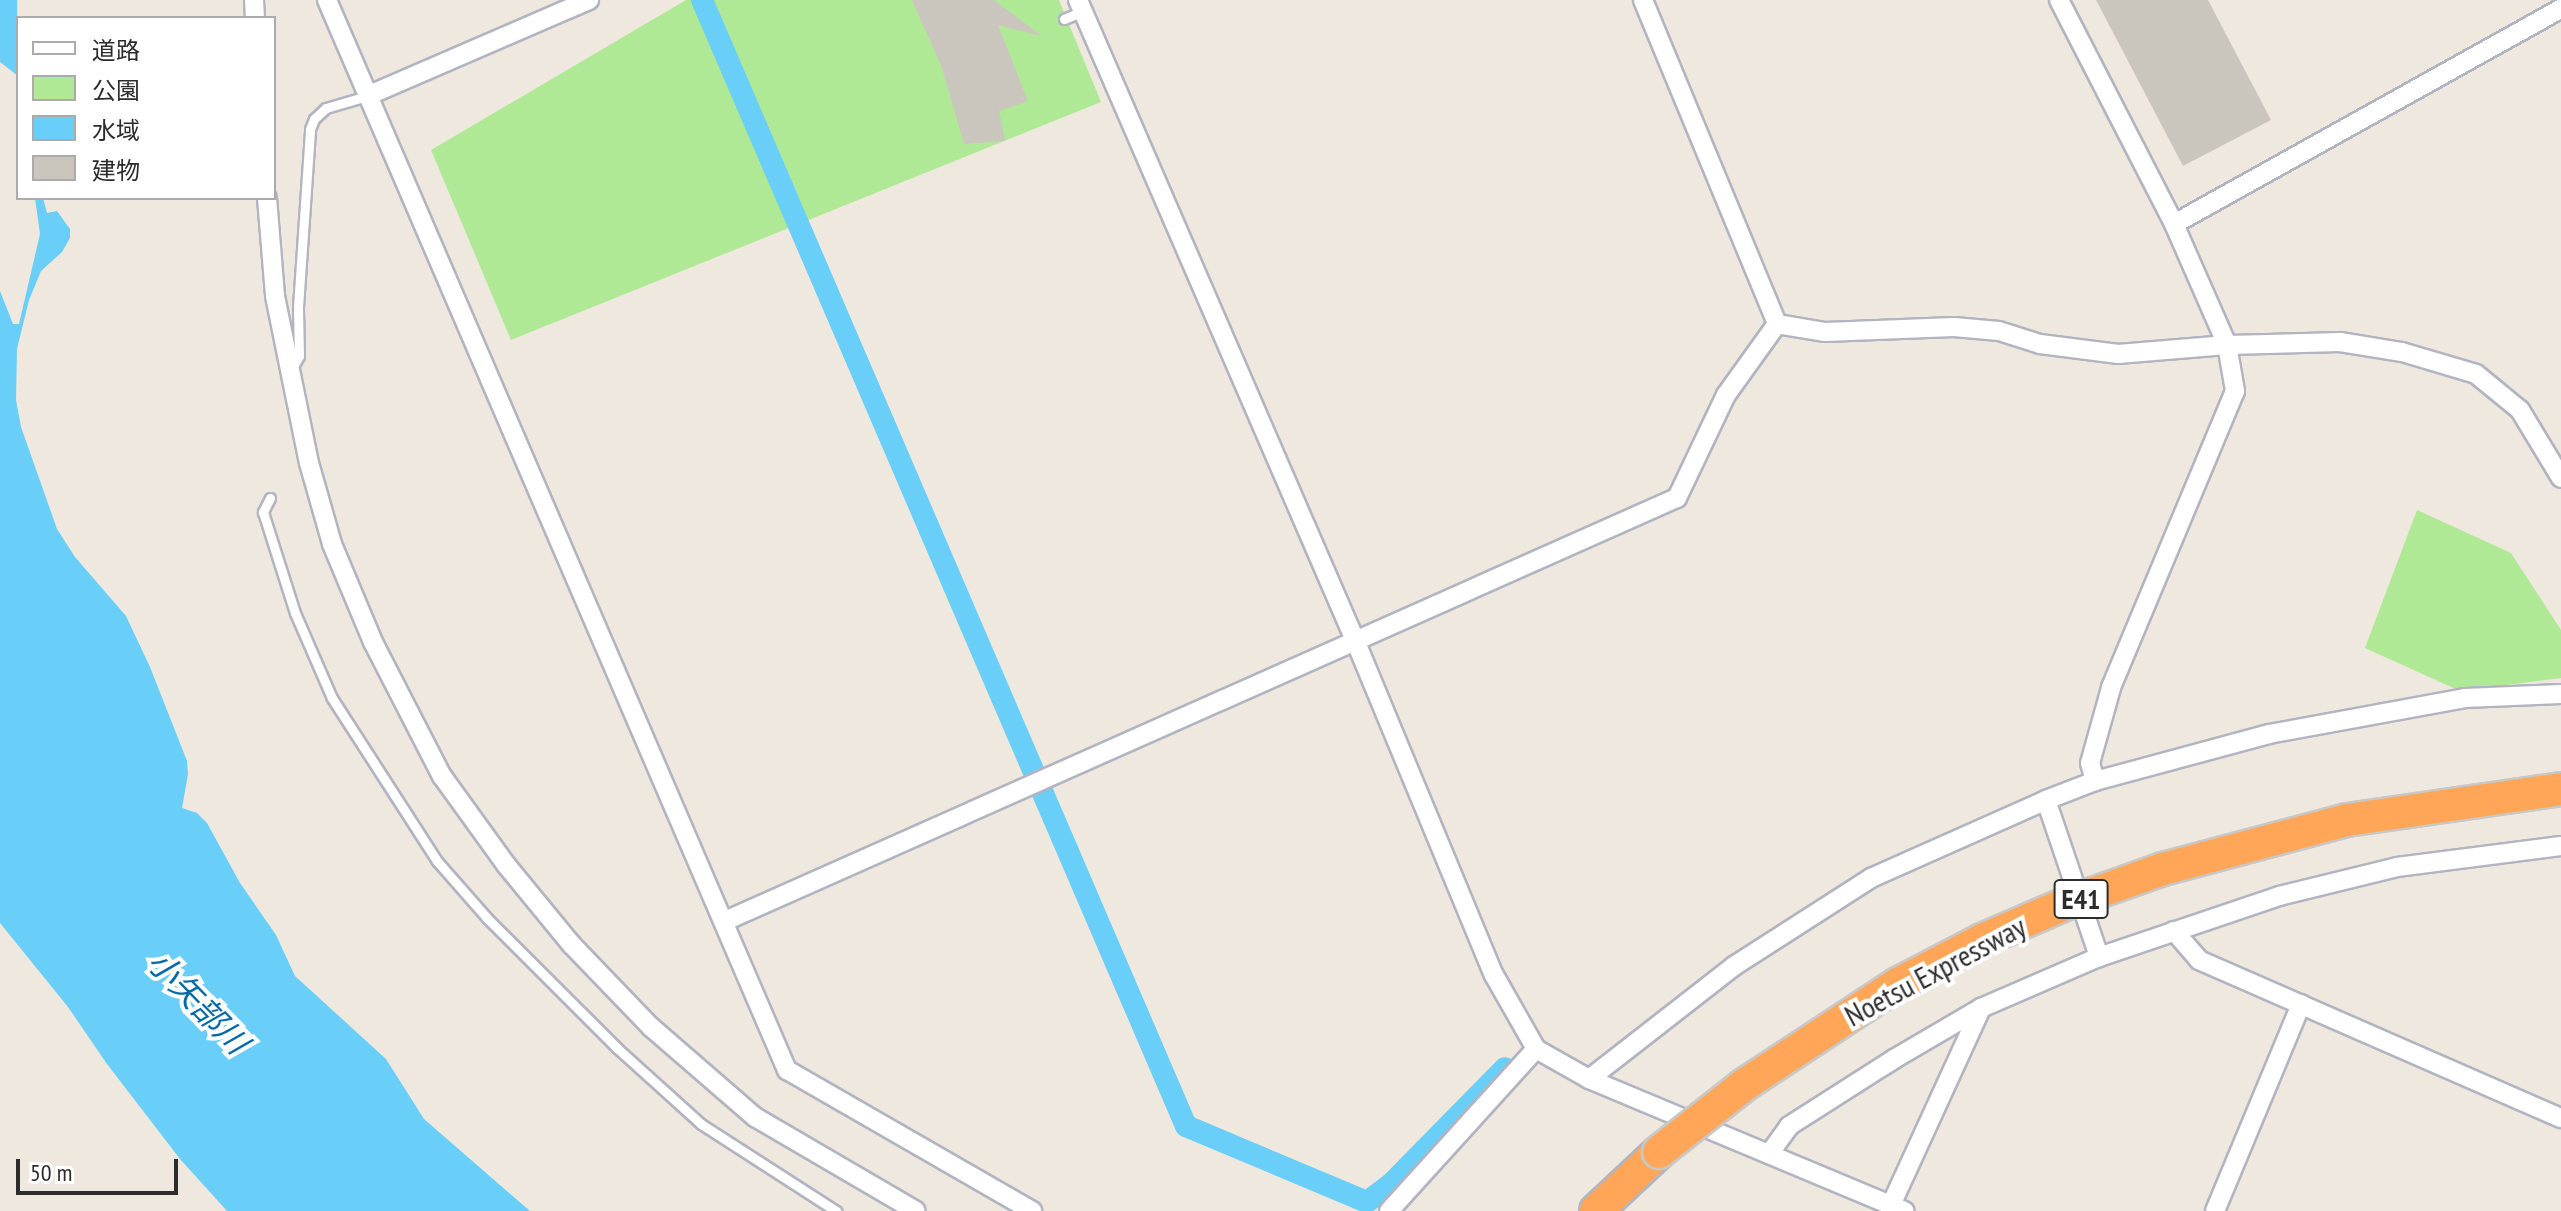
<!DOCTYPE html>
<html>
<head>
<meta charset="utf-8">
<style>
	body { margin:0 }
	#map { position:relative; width:2561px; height:1211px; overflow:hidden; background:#efe8de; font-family:"PT Sans Narrow","Noto Sans JP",sans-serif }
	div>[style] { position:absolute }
	.green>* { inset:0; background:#b0e996 }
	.water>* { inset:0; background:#69cef8 }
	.canal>* { height:22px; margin:-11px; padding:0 11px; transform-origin:11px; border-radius:11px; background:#69cef8 }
	.building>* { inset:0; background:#cac5bd }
	.roads { filter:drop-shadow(2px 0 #b2b4c1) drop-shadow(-2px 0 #b2b4c1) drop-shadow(0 2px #b2b4c1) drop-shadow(0 -2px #b2b4c1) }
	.service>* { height:9px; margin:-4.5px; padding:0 4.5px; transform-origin:4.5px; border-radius:4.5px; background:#fff }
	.minor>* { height:18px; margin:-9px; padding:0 9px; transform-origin:9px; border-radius:9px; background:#fff }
	.motorway>* { height:32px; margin:-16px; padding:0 16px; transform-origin:16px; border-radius:16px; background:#ffa659 }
	.bridges { filter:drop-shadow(2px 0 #c8c8c8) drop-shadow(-2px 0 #c8c8c8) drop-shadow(0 2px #c8c8c8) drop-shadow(0 -2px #c8c8c8) }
	.motorway-bridge>* { height:32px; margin:-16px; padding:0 16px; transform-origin:16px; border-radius:16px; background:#ffa659 }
	span { translate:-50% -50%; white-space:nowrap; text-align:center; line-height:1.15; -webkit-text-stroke:8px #fff; paint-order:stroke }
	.shield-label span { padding:2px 6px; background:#fff; border:2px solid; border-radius:6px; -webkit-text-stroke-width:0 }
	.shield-label { font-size:28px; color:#2c2c2c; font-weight:700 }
	.street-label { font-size:30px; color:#2c2c2c }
	.water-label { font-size:32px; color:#036baa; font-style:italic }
	.legend { position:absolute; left:16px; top:16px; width:260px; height:184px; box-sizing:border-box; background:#fff; border:2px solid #ababab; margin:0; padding:10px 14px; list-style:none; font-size:24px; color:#2c2c2c }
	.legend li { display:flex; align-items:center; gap:16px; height:40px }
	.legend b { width:40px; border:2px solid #ababab }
	.scale { position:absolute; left:16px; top:1159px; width:162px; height:36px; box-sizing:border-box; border:4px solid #2c2c2c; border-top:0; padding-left:10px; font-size:24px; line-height:28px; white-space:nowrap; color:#2c2c2c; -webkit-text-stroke:6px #fff; paint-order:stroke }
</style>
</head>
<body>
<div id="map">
	<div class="green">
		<div style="clip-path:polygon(686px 0,1059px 0,1101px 102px,511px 340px,431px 150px)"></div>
		<div style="clip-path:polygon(2417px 510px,2511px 553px,2561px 630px,2561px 678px,2460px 691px,2365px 648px)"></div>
	</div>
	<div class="water">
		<div style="clip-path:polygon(0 0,17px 0,18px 76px,0 62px)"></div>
		<div style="clip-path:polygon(35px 198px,43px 198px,47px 213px,57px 211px,70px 229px,70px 238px,62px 252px,41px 271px,29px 300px,17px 349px,16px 400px,21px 427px,57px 529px,75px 557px,126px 616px,150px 667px,187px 761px,188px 774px,182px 808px,197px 813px,207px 823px,240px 883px,276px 935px,295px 976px,386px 1059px,424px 1119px,530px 1211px,227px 1211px,180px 1159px,107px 1064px,68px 1007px,0 923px,0 291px,13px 324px,19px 324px,40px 234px)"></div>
	</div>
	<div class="canal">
		<div style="left:702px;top:0;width:1226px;rotate:66.74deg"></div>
		<div style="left:1186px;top:1126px;width:196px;rotate:22.8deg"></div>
		<div style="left:1367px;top:1202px;width:31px;rotate:-37deg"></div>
		<div style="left:1392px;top:1183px;width:161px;rotate:-45.5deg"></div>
	</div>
	<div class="building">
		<div style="clip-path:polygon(912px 0,994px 0,1042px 36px,998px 25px,1028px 101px,999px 111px,1005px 141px,964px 144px,942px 68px)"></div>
		<div style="clip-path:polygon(2096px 0,2208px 0,2271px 120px,2183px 166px)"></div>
	</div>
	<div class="roads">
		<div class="service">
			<div style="left:1064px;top:19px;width:21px;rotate:-23deg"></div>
			<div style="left:292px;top:368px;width:14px;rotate:-60deg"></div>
			<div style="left:299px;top:356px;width:49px;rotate:-91.2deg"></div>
			<div style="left:298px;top:307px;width:178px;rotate:-86.1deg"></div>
			<div style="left:310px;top:129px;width:11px;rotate:-68deg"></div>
			<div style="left:314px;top:119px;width:16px;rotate:-43deg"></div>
			<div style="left:326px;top:108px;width:43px;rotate:-16.3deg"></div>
			<div style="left:270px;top:498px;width:16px;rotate:117deg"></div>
			<div style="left:263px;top:512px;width:106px;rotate:72.4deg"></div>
			<div style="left:295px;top:613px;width:93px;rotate:66.5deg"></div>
			<div style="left:332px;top:698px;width:194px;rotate:57.2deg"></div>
			<div style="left:437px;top:861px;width:76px;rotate:48.7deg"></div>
			<div style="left:487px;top:918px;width:184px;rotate:45deg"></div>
			<div style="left:617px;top:1048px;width:113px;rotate:42.1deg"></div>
			<div style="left:701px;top:1124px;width:161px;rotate:32.8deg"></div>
		</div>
		<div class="minor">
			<div style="left:254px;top:0;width:18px;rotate:87deg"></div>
			<div style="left:327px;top:0;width:1165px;rotate:66.74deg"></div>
			<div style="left:787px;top:1070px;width:283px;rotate:29.9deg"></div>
			<div style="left:1078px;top:0;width:697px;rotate:66.6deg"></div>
			<div style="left:1355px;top:640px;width:363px;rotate:67.5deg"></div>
			<div style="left:1494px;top:975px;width:85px;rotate:60.4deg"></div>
			<div style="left:1536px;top:1049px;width:61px;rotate:29.5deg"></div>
			<div style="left:1589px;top:1079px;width:342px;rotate:22.7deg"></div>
			<div style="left:1643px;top:0;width:351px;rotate:67.5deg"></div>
			<div style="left:2059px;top:0;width:252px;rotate:62.8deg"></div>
			<div style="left:2174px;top:224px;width:132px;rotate:66.3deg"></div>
			<div style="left:2227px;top:345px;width:47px;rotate:80.1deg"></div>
			<div style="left:2235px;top:391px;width:322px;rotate:112.7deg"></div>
			<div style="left:2111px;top:688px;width:78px;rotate:105.6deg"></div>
			<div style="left:2090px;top:763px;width:19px;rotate:74deg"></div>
			<div style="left:367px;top:96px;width:242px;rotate:-23.4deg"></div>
			<div style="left:267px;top:198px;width:98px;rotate:85.3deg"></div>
			<div style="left:275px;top:296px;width:170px;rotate:78.5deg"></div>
			<div style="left:309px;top:463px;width:84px;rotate:74.1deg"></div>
			<div style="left:332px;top:544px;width:106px;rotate:67.3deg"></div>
			<div style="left:373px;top:642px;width:151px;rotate:62.8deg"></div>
			<div style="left:442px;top:776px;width:111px;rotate:54.2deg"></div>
			<div style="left:507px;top:866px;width:102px;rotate:50.6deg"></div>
			<div style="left:572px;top:945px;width:114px;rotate:46.1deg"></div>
			<div style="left:651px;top:1027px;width:138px;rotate:40.9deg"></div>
			<div style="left:755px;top:1117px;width:186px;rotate:30.3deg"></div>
			<div style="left:2174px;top:224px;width:443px;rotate:-29.1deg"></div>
			<div style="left:1777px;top:324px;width:49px;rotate:9.5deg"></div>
			<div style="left:1825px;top:332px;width:129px;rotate:-2.2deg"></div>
			<div style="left:1954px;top:327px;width:45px;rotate:5.1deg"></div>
			<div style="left:1999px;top:331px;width:43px;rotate:17.6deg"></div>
			<div style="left:2040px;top:344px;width:79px;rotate:7.3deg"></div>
			<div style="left:2118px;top:354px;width:109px;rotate:-4.7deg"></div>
			<div style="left:2227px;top:345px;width:113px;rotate:-1.5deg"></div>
			<div style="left:2340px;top:342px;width:63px;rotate:9.2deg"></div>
			<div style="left:2402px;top:352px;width:77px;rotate:16.6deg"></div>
			<div style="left:2476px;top:374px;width:57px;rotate:39.3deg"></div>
			<div style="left:2520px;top:410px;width:79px;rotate:58.9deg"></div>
			<div style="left:2046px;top:800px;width:166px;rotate:71.3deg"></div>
			<div style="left:725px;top:921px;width:1042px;rotate:-23.96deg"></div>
			<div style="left:1677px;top:498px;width:114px;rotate:-64.6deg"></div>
			<div style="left:1726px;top:395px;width:87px;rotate:-54.3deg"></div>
			<div style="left:2174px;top:931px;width:38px;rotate:49deg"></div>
			<div style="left:2199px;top:960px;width:395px;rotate:23.6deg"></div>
			<div style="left:1589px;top:1079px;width:184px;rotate:-37.9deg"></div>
			<div style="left:1734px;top:966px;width:163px;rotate:-32.7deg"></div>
			<div style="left:1871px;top:878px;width:192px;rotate:-24deg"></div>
			<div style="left:2046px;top:800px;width:53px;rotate:-21.2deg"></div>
			<div style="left:2095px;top:781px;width:180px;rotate:-15.1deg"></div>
			<div style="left:2269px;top:734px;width:199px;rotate:-10.4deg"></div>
			<div style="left:2465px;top:698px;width:96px;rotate:-2.4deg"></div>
			<div style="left:1769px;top:1154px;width:34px;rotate:-54deg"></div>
			<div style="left:1789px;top:1126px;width:125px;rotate:-32.5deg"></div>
			<div style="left:1894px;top:1059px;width:101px;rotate:-30.4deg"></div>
			<div style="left:1981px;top:1008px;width:129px;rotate:-23.4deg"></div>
			<div style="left:2099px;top:957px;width:190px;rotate:-18.7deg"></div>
			<div style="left:2279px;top:896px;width:122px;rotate:-13.8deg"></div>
			<div style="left:2397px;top:867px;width:165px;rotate:-7.3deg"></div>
			<div style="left:1891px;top:1205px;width:217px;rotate:-65.4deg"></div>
			<div style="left:1389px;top:1211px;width:219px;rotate:-47.8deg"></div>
			<div style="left:2215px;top:1211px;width:224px;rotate:-67.4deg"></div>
		</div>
		<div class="motorway">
			<div style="left:1596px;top:1211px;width:86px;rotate:-43.1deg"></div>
		</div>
	</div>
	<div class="bridges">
		<div class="motorway-bridge">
			<div style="left:1659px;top:1152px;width:108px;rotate:-38.2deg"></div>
			<div style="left:1744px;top:1085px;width:184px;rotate:-33.3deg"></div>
			<div style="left:1898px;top:984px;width:95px;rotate:-27.6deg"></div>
			<div style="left:1982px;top:940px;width:96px;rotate:-23.4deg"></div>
			<div style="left:2070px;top:902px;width:99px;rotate:-19.5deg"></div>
			<div style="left:2163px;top:869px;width:190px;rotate:-14.9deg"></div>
			<div style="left:2347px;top:820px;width:216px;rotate:-8.2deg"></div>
		</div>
	</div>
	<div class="shield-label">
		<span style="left:2081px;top:899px">E41</span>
	</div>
	<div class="street-label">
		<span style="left:1935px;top:971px;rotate:-28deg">Noetsu Expressway</span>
	</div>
	<div class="water-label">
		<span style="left:198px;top:1002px;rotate:46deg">小矢部川</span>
	</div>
	<ul class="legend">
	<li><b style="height:10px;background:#fff"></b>道路</li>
	<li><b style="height:22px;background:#b0e996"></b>公園</li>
	<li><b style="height:22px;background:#69cef8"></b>水域</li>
	<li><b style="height:22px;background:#cac5bd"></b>建物</li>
	</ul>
	<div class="scale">50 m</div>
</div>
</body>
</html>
